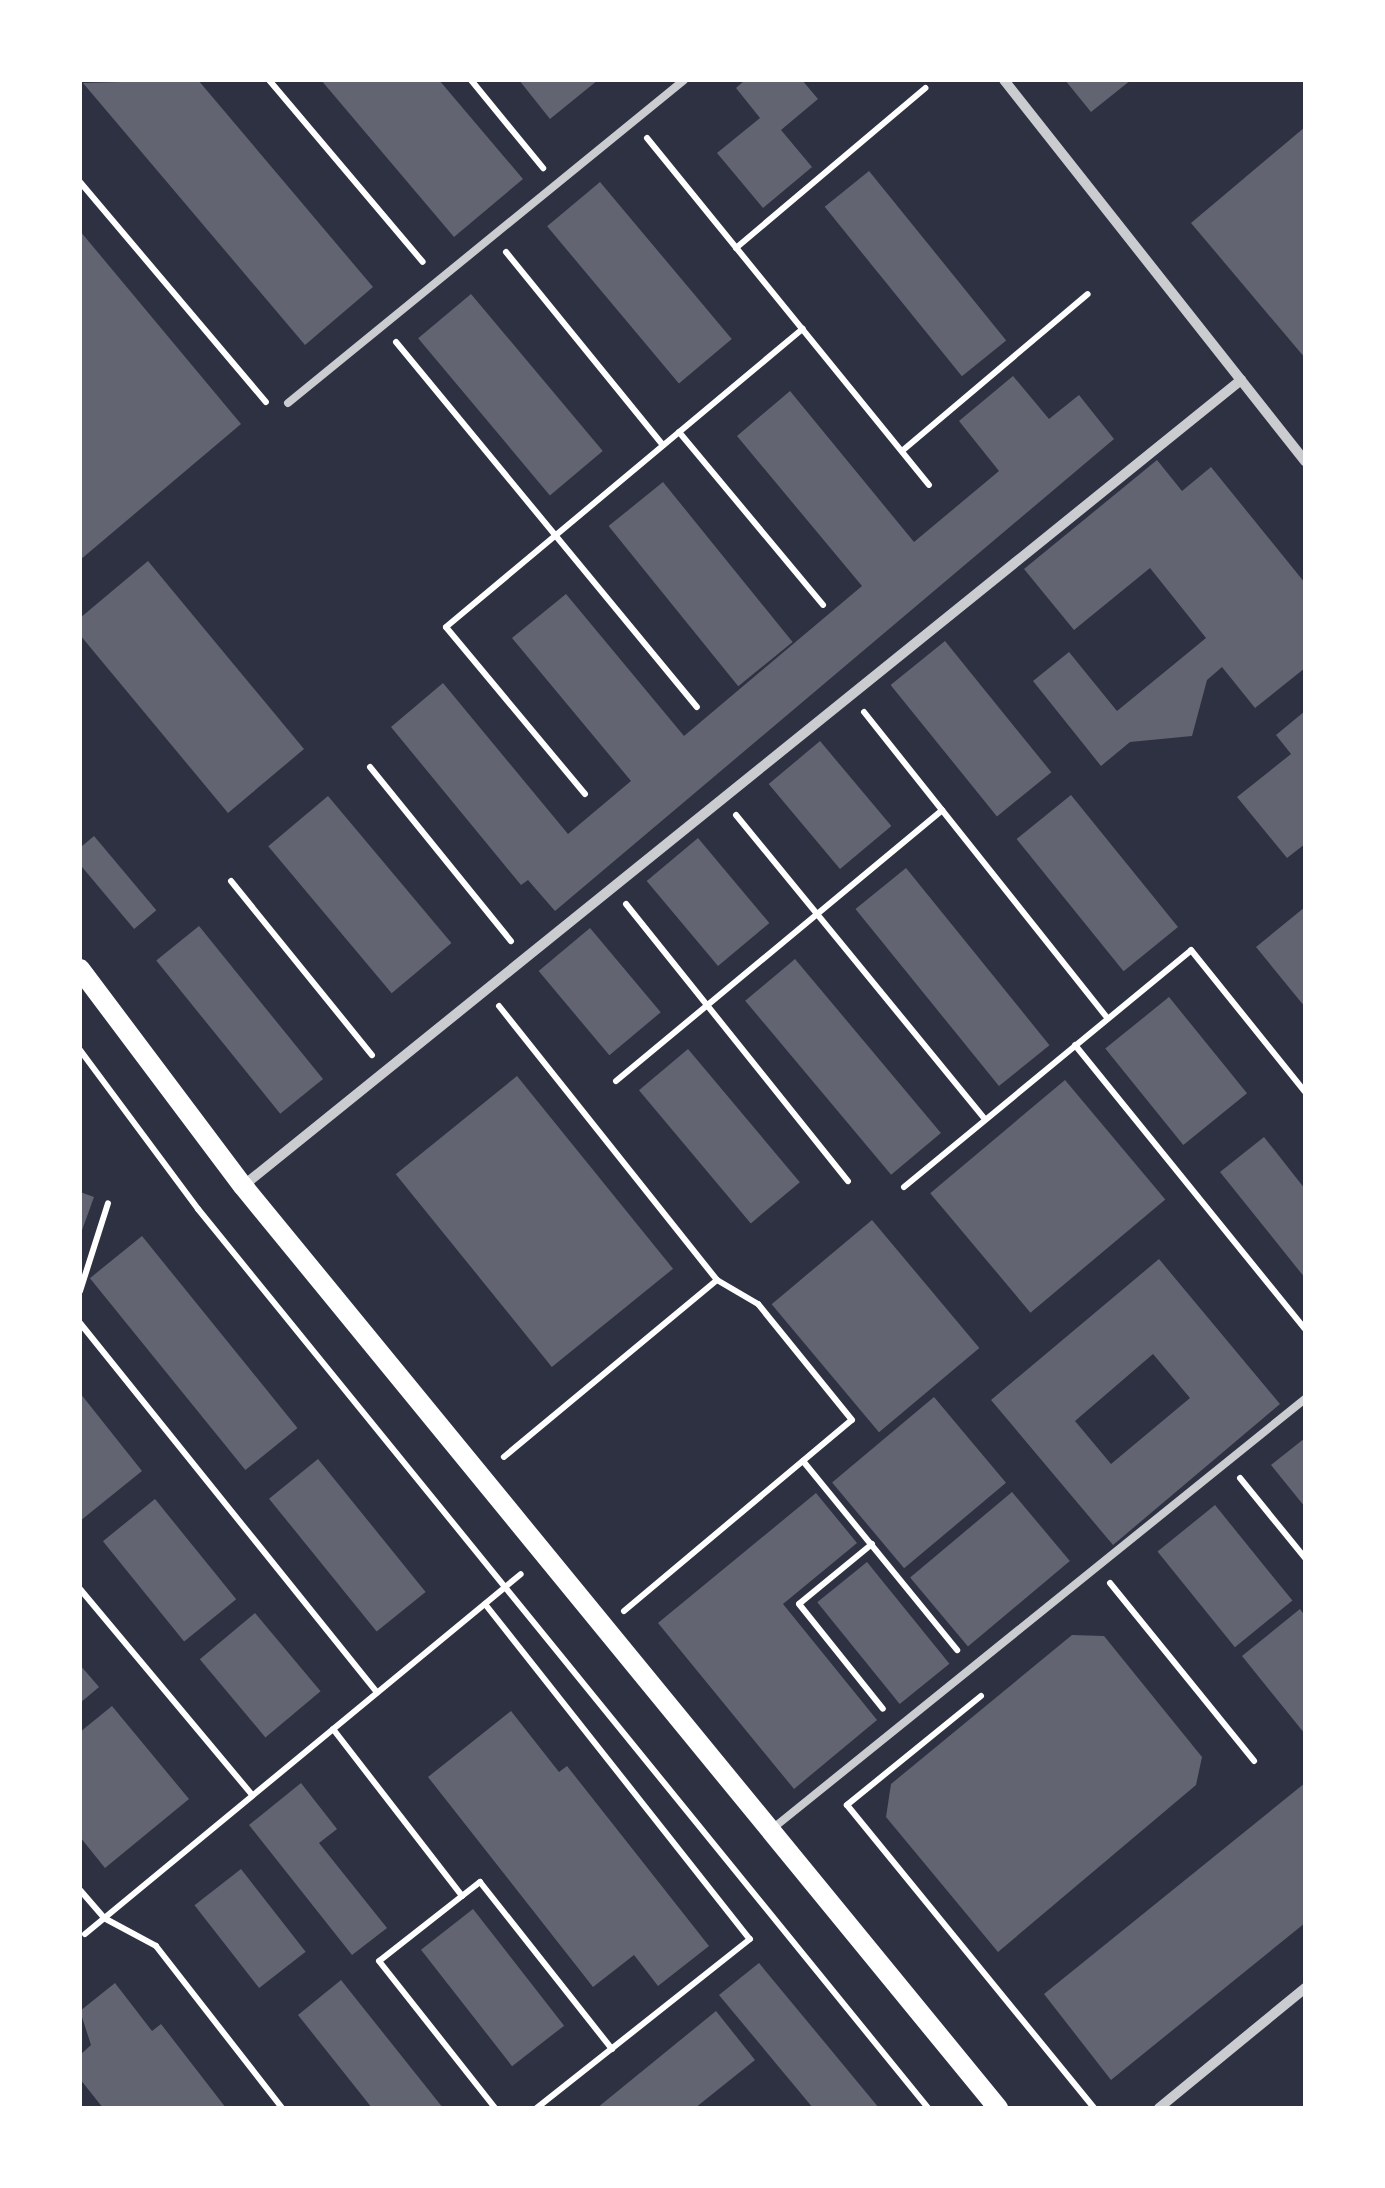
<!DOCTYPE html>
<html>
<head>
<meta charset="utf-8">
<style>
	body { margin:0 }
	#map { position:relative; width:1385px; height:2188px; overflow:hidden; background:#2d3142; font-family:Ubuntu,sans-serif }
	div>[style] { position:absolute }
	.building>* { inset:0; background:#626471; transform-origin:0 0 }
	.path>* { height:6px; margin:-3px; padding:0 3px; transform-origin:3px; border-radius:3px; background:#fff }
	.service>* { height:8px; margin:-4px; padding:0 4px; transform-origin:4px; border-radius:4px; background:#caccd0 }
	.minor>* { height:10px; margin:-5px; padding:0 5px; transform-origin:5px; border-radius:5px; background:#caccd0 }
	.secondary>* { height:20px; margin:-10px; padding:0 10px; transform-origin:10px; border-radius:10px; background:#fff }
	span { translate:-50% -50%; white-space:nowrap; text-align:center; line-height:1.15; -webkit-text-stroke:10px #fff; paint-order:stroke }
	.frame { position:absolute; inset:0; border:82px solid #fff; pointer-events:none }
</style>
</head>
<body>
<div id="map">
	<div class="building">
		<div style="clip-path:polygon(198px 80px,373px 287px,305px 345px,83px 83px)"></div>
		<div style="clip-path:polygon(321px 80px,439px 80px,523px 179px,454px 237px)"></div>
		<div style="clip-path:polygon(519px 80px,598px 80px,550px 119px)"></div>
		<div style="clip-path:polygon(745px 80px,802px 80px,818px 99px,781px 130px,812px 167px,763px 208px,717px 153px,760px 118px,736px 88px)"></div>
		<div style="clip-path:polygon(1065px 80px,1131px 80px,1091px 112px)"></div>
		<div style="clip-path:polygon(1305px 127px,1305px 358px,1191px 223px)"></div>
		<div style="left:869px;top:171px;width:218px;height:57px;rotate:51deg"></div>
		<div style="left:600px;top:182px;width:205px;height:69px;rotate:50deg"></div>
		<div style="clip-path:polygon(80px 231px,241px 424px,80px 560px)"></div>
		<div style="left:471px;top:294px;width:205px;height:69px;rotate:50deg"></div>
		<div style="clip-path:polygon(1013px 376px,1049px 419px,1079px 395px,1114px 439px,555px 911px,528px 880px,521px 885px,391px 727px,443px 683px,568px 834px,631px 781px,512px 638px,566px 594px,684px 736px,862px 586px,737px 436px,790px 391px,914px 542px,999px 471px,959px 421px)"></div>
		<div style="clip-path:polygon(1157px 460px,1182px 491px,1211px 467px,1305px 583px,1305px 668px,1255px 708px,1222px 667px,1207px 680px,1192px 736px,1130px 742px,1101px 766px,1033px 681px,1069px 652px,1117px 711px,1206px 638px,1150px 568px,1074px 630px,1024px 569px)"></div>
		<div style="left:663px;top:482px;width:206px;height:70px;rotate:51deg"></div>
		<div style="clip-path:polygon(148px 561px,304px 749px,228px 813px,80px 635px,80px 618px)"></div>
		<div style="left:945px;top:641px;width:169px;height:70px;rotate:51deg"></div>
		<div style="clip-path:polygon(1305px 711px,1305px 844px,1287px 858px,1237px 797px,1291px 754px,1276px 735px)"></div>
		<div style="left:820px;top:741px;width:111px;height:67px;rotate:50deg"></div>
		<div style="left:1071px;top:795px;width:170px;height:70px;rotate:51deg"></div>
		<div style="left:328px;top:796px;width:192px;height:78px;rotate:50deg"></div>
		<div style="left:94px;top:836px;width:97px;height:29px;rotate:50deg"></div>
		<div style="left:698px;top:838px;width:111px;height:67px;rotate:50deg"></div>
		<div style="left:906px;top:868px;width:228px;height:65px;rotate:51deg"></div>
		<div style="clip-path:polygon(1305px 907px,1305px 1007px,1256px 947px)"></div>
		<div style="left:199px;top:926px;width:197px;height:55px;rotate:51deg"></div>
		<div style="left:590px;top:928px;width:110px;height:67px;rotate:50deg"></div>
		<div style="left:795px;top:959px;width:227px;height:65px;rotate:50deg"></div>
		<div style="left:1169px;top:997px;width:124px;height:82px;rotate:51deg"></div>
		<div style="left:688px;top:1049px;width:174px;height:64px;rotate:50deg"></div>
		<div style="left:517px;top:1076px;width:248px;height:156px;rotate:51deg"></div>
		<div style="left:1065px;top:1080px;width:156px;height:176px;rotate:50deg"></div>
		<div style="clip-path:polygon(1264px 1137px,1305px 1189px,1305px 1278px,1220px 1172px)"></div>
		<div style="clip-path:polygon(80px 1192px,94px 1197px,81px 1233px,80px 1233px)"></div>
		<div style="left:872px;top:1220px;width:167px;height:131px;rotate:50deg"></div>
		<div style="left:142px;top:1236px;width:247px;height:67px;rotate:51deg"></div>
		<div style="clip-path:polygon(evenodd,1159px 1259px,1280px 1404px,1113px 1545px,991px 1400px,1159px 1259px,1153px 1354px,1190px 1398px,1111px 1464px,1075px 1421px,1153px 1354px)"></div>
		<div style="clip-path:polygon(80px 1393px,142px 1471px,80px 1521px)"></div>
		<div style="left:934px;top:1397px;width:112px;height:133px;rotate:50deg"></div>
		<div style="clip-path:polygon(1305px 1438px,1305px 1507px,1271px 1465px)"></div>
		<div style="left:318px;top:1459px;width:171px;height:63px;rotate:51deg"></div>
		<div style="left:1012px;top:1492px;width:90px;height:133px;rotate:50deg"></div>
		<div style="clip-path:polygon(816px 1493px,857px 1543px,783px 1604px,877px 1720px,794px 1789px,658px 1623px)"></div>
		<div style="left:155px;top:1499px;width:129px;height:67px;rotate:51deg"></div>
		<div style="left:1215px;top:1505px;width:123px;height:74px;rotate:51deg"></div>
		<div style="left:867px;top:1562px;width:131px;height:64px;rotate:51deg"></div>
		<div style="clip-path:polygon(1300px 1609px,1305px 1616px,1305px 1734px,1242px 1656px)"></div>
		<div style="left:255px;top:1613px;width:102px;height:72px;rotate:50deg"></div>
		<div style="clip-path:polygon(1072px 1635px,1104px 1636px,1202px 1757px,1196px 1785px,998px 1952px,886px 1817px,891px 1784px)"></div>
		<div style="clip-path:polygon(80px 1665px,99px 1687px,80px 1703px)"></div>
		<div style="clip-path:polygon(112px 1706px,189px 1799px,105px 1868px,80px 1837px,80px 1732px)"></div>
		<div style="clip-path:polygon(511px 1711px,559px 1772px,567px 1766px,709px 1946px,658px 1986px,634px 1955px,593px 1987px,428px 1777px)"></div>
		<div style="clip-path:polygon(301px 1783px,337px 1829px,319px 1843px,387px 1928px,352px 1955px,249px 1825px)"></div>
		<div style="clip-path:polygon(1305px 1783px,1305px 1923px,1111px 2080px,1044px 1994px)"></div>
		<div style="left:241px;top:1869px;width:105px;height:59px;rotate:52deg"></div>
		<div style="left:473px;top:1909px;width:148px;height:66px;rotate:52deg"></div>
		<div style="clip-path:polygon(759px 1963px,879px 2108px,813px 2108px,719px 1995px)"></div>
		<div style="clip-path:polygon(341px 1980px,443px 2108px,372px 2108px,298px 2015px)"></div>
		<div style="clip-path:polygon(115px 1983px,152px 2031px,161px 2024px,226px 2108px,103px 2108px,80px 2079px,80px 2055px,91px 2045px,80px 2011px)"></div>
		<div style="clip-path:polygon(716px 2011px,755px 2060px,695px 2108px,597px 2108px)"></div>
	</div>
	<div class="path">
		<div style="left:269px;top:80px;width:238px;rotate:49.8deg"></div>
		<div style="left:471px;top:80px;width:114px;rotate:50.7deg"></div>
		<div style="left:647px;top:138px;width:447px;rotate:50.9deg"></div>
		<div style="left:80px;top:182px;width:288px;rotate:49.8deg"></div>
		<div style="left:736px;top:248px;width:248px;rotate:-40.2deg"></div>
		<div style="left:506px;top:252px;width:249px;rotate:50.9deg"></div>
		<div style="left:396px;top:342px;width:473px;rotate:50.5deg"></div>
		<div style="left:679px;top:432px;width:225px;rotate:50.2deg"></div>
		<div style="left:902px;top:451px;width:243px;rotate:-40.2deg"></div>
		<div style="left:864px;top:712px;width:391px;rotate:51.5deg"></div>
		<div style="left:370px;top:767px;width:224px;rotate:51deg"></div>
		<div style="left:585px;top:794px;width:217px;rotate:-129.8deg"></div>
		<div style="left:446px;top:627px;width:465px;rotate:-39.9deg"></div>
		<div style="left:736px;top:815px;width:393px;rotate:50.7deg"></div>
		<div style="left:231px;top:881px;width:224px;rotate:51deg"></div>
		<div style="left:626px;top:904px;width:355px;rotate:51.3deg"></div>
		<div style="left:499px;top:1006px;width:350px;rotate:51.5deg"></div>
		<div style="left:717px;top:1280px;width:277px;rotate:140.3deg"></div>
		<div style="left:1075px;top:1045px;width:365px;rotate:51deg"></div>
		<div style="left:80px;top:1050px;width:198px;rotate:53.4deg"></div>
		<div style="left:198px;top:1209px;width:1158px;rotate:50.92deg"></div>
		<div style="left:616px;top:1081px;width:424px;rotate:-39.7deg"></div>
		<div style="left:904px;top:1187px;width:372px;rotate:-39.5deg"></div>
		<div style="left:1191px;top:950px;width:182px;rotate:51.2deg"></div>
		<div style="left:80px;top:1291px;width:92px;rotate:-72.3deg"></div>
		<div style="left:80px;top:1323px;width:474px;rotate:51.2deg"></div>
		<div style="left:803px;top:1461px;width:244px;rotate:50.8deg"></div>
		<div style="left:1240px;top:1478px;width:103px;rotate:50.9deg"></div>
		<div style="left:872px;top:1544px;width:94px;rotate:140.6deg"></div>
		<div style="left:799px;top:1604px;width:134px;rotate:51.3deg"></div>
		<div style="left:1110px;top:1583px;width:229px;rotate:51deg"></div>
		<div style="left:80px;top:1589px;width:268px;rotate:50.1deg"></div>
		<div style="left:485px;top:1604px;width:427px;rotate:51.7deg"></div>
		<div style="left:750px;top:1939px;width:272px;rotate:141.6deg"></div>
		<div style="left:624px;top:1611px;width:297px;rotate:-40deg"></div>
		<div style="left:852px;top:1420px;width:149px;rotate:-129deg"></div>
		<div style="left:758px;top:1304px;width:48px;rotate:-149.7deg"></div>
		<div style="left:981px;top:1696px;width:173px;rotate:140.9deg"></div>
		<div style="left:847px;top:1805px;width:391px;rotate:50.8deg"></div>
		<div style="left:333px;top:1729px;width:211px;rotate:52.3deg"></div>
		<div style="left:462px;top:1896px;width:105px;rotate:141.9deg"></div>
		<div style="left:379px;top:1961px;width:187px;rotate:51.7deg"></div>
		<div style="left:80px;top:1890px;width:37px;rotate:49deg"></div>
		<div style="left:104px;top:1918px;width:59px;rotate:28.3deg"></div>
		<div style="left:156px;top:1946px;width:205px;rotate:52.1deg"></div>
		<div style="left:462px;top:1896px;width:23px;rotate:-38deg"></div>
		<div style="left:480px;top:1882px;width:213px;rotate:51.7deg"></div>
		<div style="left:85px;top:1934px;width:565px;rotate:-39.55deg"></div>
	</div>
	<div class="service">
		<div style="left:288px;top:403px;width:511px;rotate:-39.2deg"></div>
		<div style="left:772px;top:1829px;width:685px;rotate:-38.9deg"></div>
	</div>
	<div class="minor">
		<div style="left:1004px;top:80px;width:486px;rotate:51.7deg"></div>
		<div style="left:243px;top:1186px;width:1283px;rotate:-38.92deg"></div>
		<div style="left:1159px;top:2108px;width:189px;rotate:-39.4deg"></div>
	</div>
	<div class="secondary">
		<div style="left:80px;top:969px;width:271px;rotate:53.1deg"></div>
		<div style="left:243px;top:1186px;width:1192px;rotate:50.69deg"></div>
	</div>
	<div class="frame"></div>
</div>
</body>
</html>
